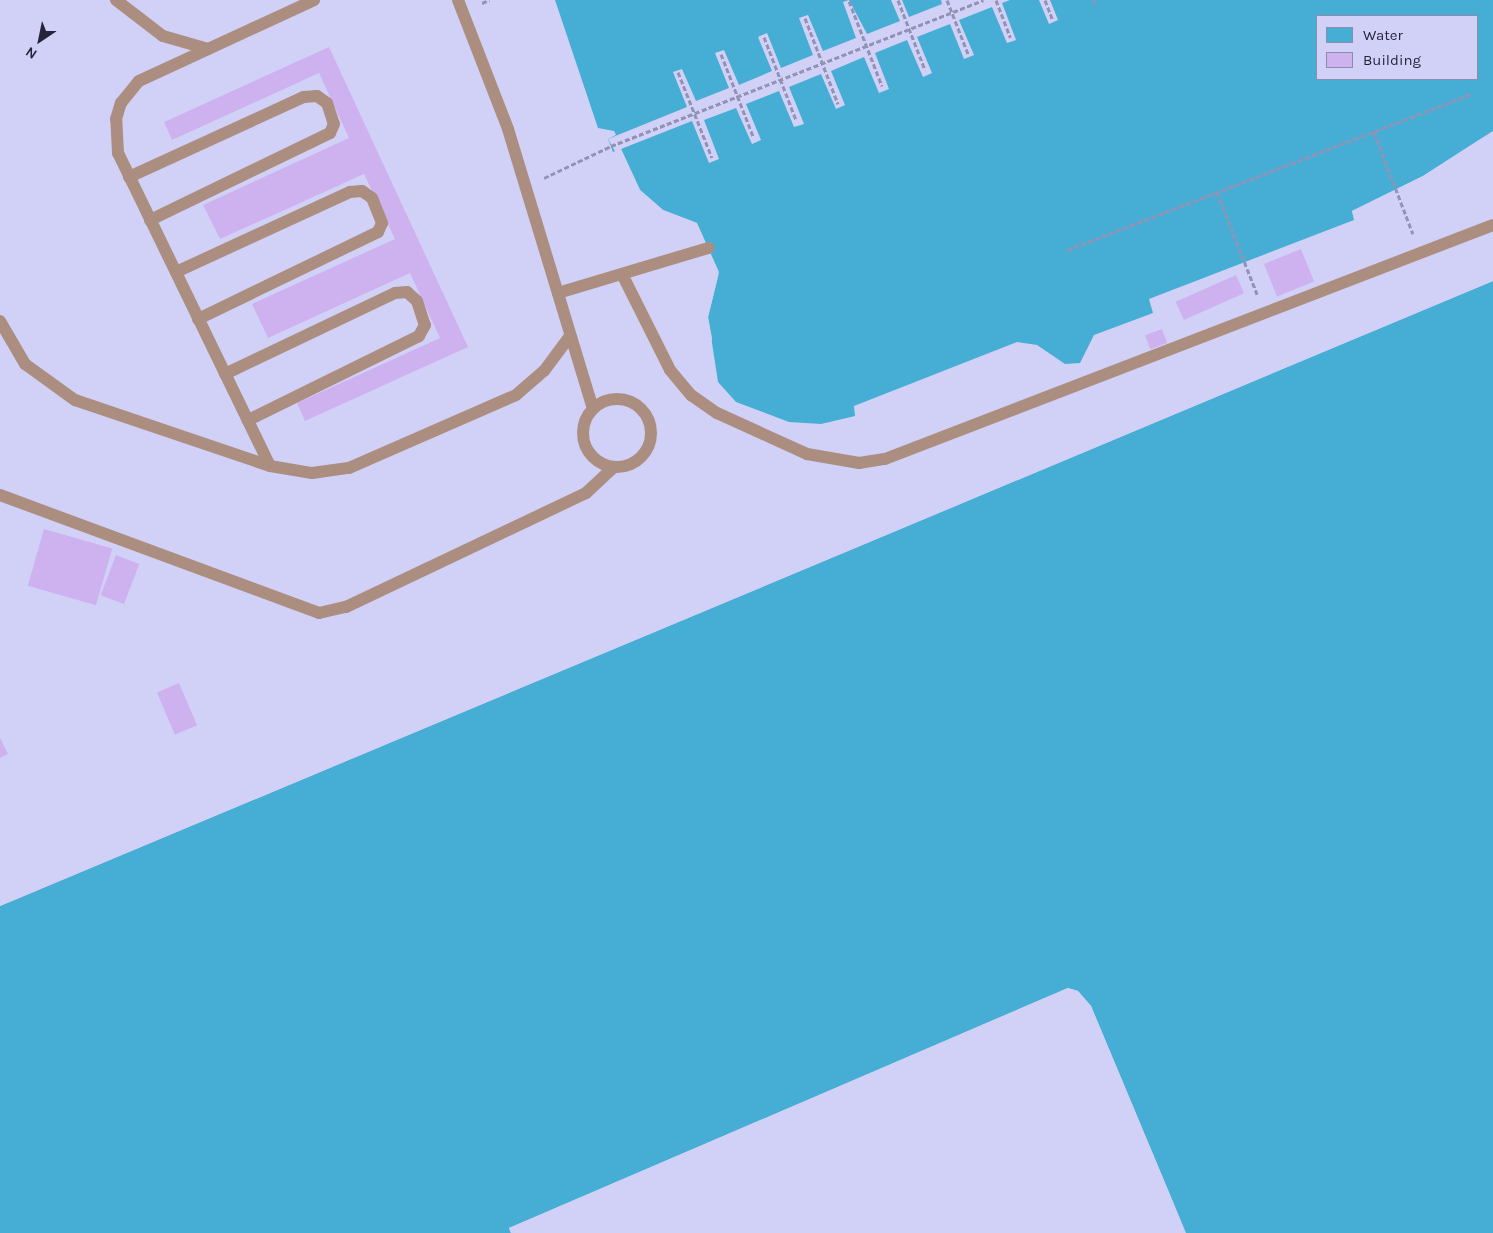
<!DOCTYPE html>
<html>
<head>
<meta charset="utf-8">
<style>
	body { margin:0 }
	#map { position:relative; width:1493px; height:1233px; overflow:hidden; background:#d1d1f8; font-family:Karla,sans-serif }
	div>[style] { position:absolute }
	.water>* { inset:0; background:#46aed4 }
	.pier>* { inset:0; background:#d1d1f8 }
	.building>* { inset:0; background:#ceb2ef; transform-origin:0 0 }
	.path>* { height:3px; margin-top:-1.5px; transform-origin:0; background:repeating-linear-gradient(90deg,#9392b4 0 5px,transparent 0 7.5px) }
	.service>* { height:12px; margin:-6px; padding:0 6px; transform-origin:6px; border-radius:6px; background:#ac8e81 }
	.service>.ring { margin:-6px; padding:0; box-sizing:content-box; background:none; border:12px solid #ac8e81; border-radius:50% }
	span { translate:-50% -50%; white-space:nowrap; text-align:center; line-height:1.15; -webkit-text-stroke:4px #d1d1f8; paint-order:stroke }
	.legend { position:absolute; left:1316px; top:15px; width:162px; height:65px; box-sizing:border-box; background:#d1d1f8; border:1px solid #8d8cad; margin:0; padding:6px 9px; list-style:none; font-size:15px; color:#26243d }
	.legend li { display:flex; align-items:center; gap:10px; height:25px }
	.legend b { width:25px; border:1px solid #8d8cad }
	.north { position:absolute; left:15px; top:15px; width:50px; height:50px; -webkit-text-stroke:4px #d1d1f8; paint-order:stroke; rotate:214deg; font-size:14px; font-weight:700; line-height:20px; text-align:center; color:#26243d }
	.north::after { content:''; display:block; margin:auto; width:18px; height:22px; background:#26243d; clip-path:polygon(50% 0,100% 100%,50% 72%,0 100%) }
</style>
</head>
<body>
<div id="map">
	<div class="water">
		<div style="clip-path:polygon(evenodd,555px 0,1493px 0,1493px 131px,1423px 176px,1352px 211px,1354px 220px,1149px 299px,1153px 313px,1094px 335px,1080px 363px,1065px 364px,1037px 345px,1017px 342px,854px 406px,855px 416px,821px 424px,789px 422px,736px 402px,718px 382px,708px 317px,719px 272px,697px 223px,663px 210px,640px 190px,621px 149px,613px 152px,608px 139px,616px 135px,614px 131px,598px 128px,555px 0,1317px 16px,1477px 16px,1477px 79px,1317px 79px,1317px 16px)"></div>
		<div style="clip-path:polygon(1493px 281px,1493px 1233px,1186px 1233px,1091px 1006px,1078px 991px,1068px 988px,509px 1228px,511px 1233px,0 1233px,0 906px)"></div>
	</div>
	<div class="pier">
		<div style="clip-path:polygon(849px 0,867px 34px,900px 21px,891px 0,902px 0,909px 17px,942px 4px,941px 0,1010px 0,1002px 3px,1016px 40px,1007px 43px,992px 7px,959px 20px,974px 55px,964px 59px,950px 24px,917px 37px,932px 73px,923px 77px,907px 40px,875px 53px,889px 89px,879px 93px,864px 57px,831px 71px,845px 105px,836px 109px,821px 74px,789px 87px,804px 124px,794px 127px,779px 91px,746px 104px,761px 140px,752px 144px,736px 108px,704px 120px,719px 159px,709px 163px,692px 121px,621px 149px,640px 190px,663px 210px,697px 223px,662px 213px,638px 192px,608px 139px,687px 107px,673px 72px,682px 69px,696px 101px,729px 88px,715px 53px,724px 50px,739px 85px,772px 71px,758px 37px,767px 33px,781px 68px,813px 55px,799px 18px,808px 15px,823px 51px,856px 38px,843px 2px)"></div>
		<div style="clip-path:polygon(1039px 0,1050px 0,1058px 20px,1049px 24px)"></div>
		<div style="clip-path:polygon(1493px 131px,1425px 178px,1355px 213px,1355px 222px,1352px 211px,1423px 176px)"></div>
		<div style="clip-path:polygon(719px 273px,708px 317px,712px 338px,710px 356px,705px 317px)"></div>
		<div style="clip-path:polygon(1493px 279px,1493px 281px,0 906px,0 903px)"></div>
		<div style="clip-path:polygon(1068px 988px,1078px 991px,1091px 1006px,1186px 1233px,1089px 1007px,1077px 993px,1067px 990px,511px 1233px,509px 1228px)"></div>
	</div>
	<div class="building">
		<div style="clip-path:polygon(329px 47px,468px 347px,305px 421px,297px 403px,440px 338px,410px 273px,268px 338px,252px 304px,395px 239px,364px 174px,220px 239px,203px 205px,349px 138px,319px 73px,172px 140px,164px 122px)"></div>
		<div style="left:1301px;top:249px;width:35px;height:40px;rotate:68deg"></div>
		<div style="left:1236px;top:275px;width:20px;height:66px;rotate:66deg"></div>
		<div style="left:1162px;top:329px;width:15px;height:18px;rotate:70deg"></div>
		<div style="left:44px;top:529px;width:71px;height:59px;rotate:16deg"></div>
		<div style="left:116px;top:555px;width:25px;height:43px;rotate:21deg"></div>
		<div style="left:179px;top:683px;width:46px;height:24px;rotate:67deg"></div>
		<div style="clip-path:polygon(0 738px,8px 754px,0 758px)"></div>
	</div>
	<div class="path">
		<div style="left:898px;top:0;width:75px;rotate:68.9deg"></div>
		<div style="left:947px;top:0;width:58px;rotate:68.7deg"></div>
		<div style="left:996px;top:0;width:40px;rotate:69deg"></div>
		<div style="left:1045px;top:0;width:22px;rotate:69deg"></div>
		<div style="left:1094px;top:0;width:4px;rotate:76deg"></div>
		<div style="left:849px;top:1px;width:91px;rotate:68.8deg"></div>
		<div style="left:482px;top:3px;width:8px;rotate:-23deg"></div>
		<div style="left:805px;top:18px;width:92px;rotate:69deg"></div>
		<div style="left:764px;top:37px;width:89px;rotate:68.9deg"></div>
		<div style="left:721px;top:54px;width:88px;rotate:68.7deg"></div>
		<div style="left:678px;top:72px;width:92px;rotate:68.4deg"></div>
		<div style="left:1374px;top:132px;width:109px;rotate:69.1deg"></div>
		<div style="left:544px;top:178px;width:74px;rotate:-25.5deg"></div>
		<div style="left:611px;top:146px;width:400px;rotate:-21.4deg"></div>
		<div style="left:1217px;top:192px;width:110px;rotate:68.6deg"></div>
		<div style="left:1067px;top:250px;width:435px;rotate:-21.1deg"></div>
	</div>
	<div class="service">
		<div style="left:116px;top:0;width:59px;rotate:37.5deg"></div>
		<div style="left:163px;top:36px;width:47px;rotate:16.1deg"></div>
		<div style="left:458px;top:0;width:138px;rotate:68.8deg"></div>
		<div style="left:508px;top:129px;width:292px;rotate:73.1deg"></div>
		<div style="left:129px;top:177px;width:192px;rotate:-24.6deg"></div>
		<div style="left:304px;top:97px;width:13px;rotate:-4deg"></div>
		<div style="left:317px;top:96px;width:12px;rotate:35deg"></div>
		<div style="left:327px;top:103px;width:22px;rotate:72deg"></div>
		<div style="left:334px;top:124px;width:10px;rotate:114deg"></div>
		<div style="left:330px;top:133px;width:200px;rotate:154.2deg"></div>
		<div style="left:176px;top:272px;width:192px;rotate:-24.7deg"></div>
		<div style="left:350px;top:192px;width:12px;rotate:-5deg"></div>
		<div style="left:362px;top:191px;width:12px;rotate:35deg"></div>
		<div style="left:372px;top:198px;width:27px;rotate:68deg"></div>
		<div style="left:382px;top:223px;width:10px;rotate:114deg"></div>
		<div style="left:378px;top:232px;width:200px;rotate:154.2deg"></div>
		<div style="left:622px;top:274px;width:107px;rotate:63.4deg"></div>
		<div style="left:670px;top:370px;width:33px;rotate:50deg"></div>
		<div style="left:691px;top:395px;width:32px;rotate:35deg"></div>
		<div style="left:717px;top:413px;width:99px;rotate:24.5deg"></div>
		<div style="left:807px;top:454px;width:53px;rotate:9.8deg"></div>
		<div style="left:859px;top:463px;width:26px;rotate:-9deg"></div>
		<div style="left:885px;top:459px;width:651px;rotate:-21.05deg"></div>
		<div style="left:558px;top:293px;width:157px;rotate:-16.7deg"></div>
		<div style="left:0;top:321px;width:50px;rotate:59.8deg"></div>
		<div style="left:25px;top:364px;width:62px;rotate:35.8deg"></div>
		<div style="left:75px;top:400px;width:206px;rotate:18.7deg"></div>
		<div style="left:270px;top:466px;width:43px;rotate:9.5deg"></div>
		<div style="left:312px;top:473px;width:37px;rotate:-8deg"></div>
		<div style="left:349px;top:468px;width:182px;rotate:-23.6deg"></div>
		<div style="left:516px;top:395px;width:37px;rotate:-41deg"></div>
		<div style="left:544px;top:371px;width:44px;rotate:-53.4deg"></div>
		<div style="left:225px;top:374px;width:188px;rotate:-25.5deg"></div>
		<div style="left:395px;top:293px;width:12px;rotate:-5deg"></div>
		<div style="left:407px;top:292px;width:13px;rotate:42deg"></div>
		<div style="left:417px;top:301px;width:25px;rotate:72deg"></div>
		<div style="left:425px;top:325px;width:13px;rotate:119deg"></div>
		<div style="left:419px;top:336px;width:191px;rotate:153.8deg"></div>
		<div class="ring" style="left:583px;top:399px;width:56px;height:56px"></div>
		<div style="left:270px;top:466px;width:348px;rotate:-115.9deg"></div>
		<div style="left:118px;top:153px;width:34px;rotate:-93deg"></div>
		<div style="left:116px;top:119px;width:17px;rotate:-73deg"></div>
		<div style="left:121px;top:103px;width:28px;rotate:-51deg"></div>
		<div style="left:139px;top:81px;width:193px;rotate:-24.8deg"></div>
		<div style="left:0;top:495px;width:340px;rotate:20.3deg"></div>
		<div style="left:319px;top:613px;width:28px;rotate:-13deg"></div>
		<div style="left:346px;top:607px;width:266px;rotate:-25.4deg"></div>
		<div style="left:586px;top:493px;width:38px;rotate:-43deg"></div>
	</div>
	<ul class="legend">
	<li><b style="height:14px;background:#46aed4"></b>Water</li>
	<li><b style="height:14px;background:#ceb2ef"></b>Building</li>
	</ul>
	<div class="north">N</div>
</div>
</body>
</html>
